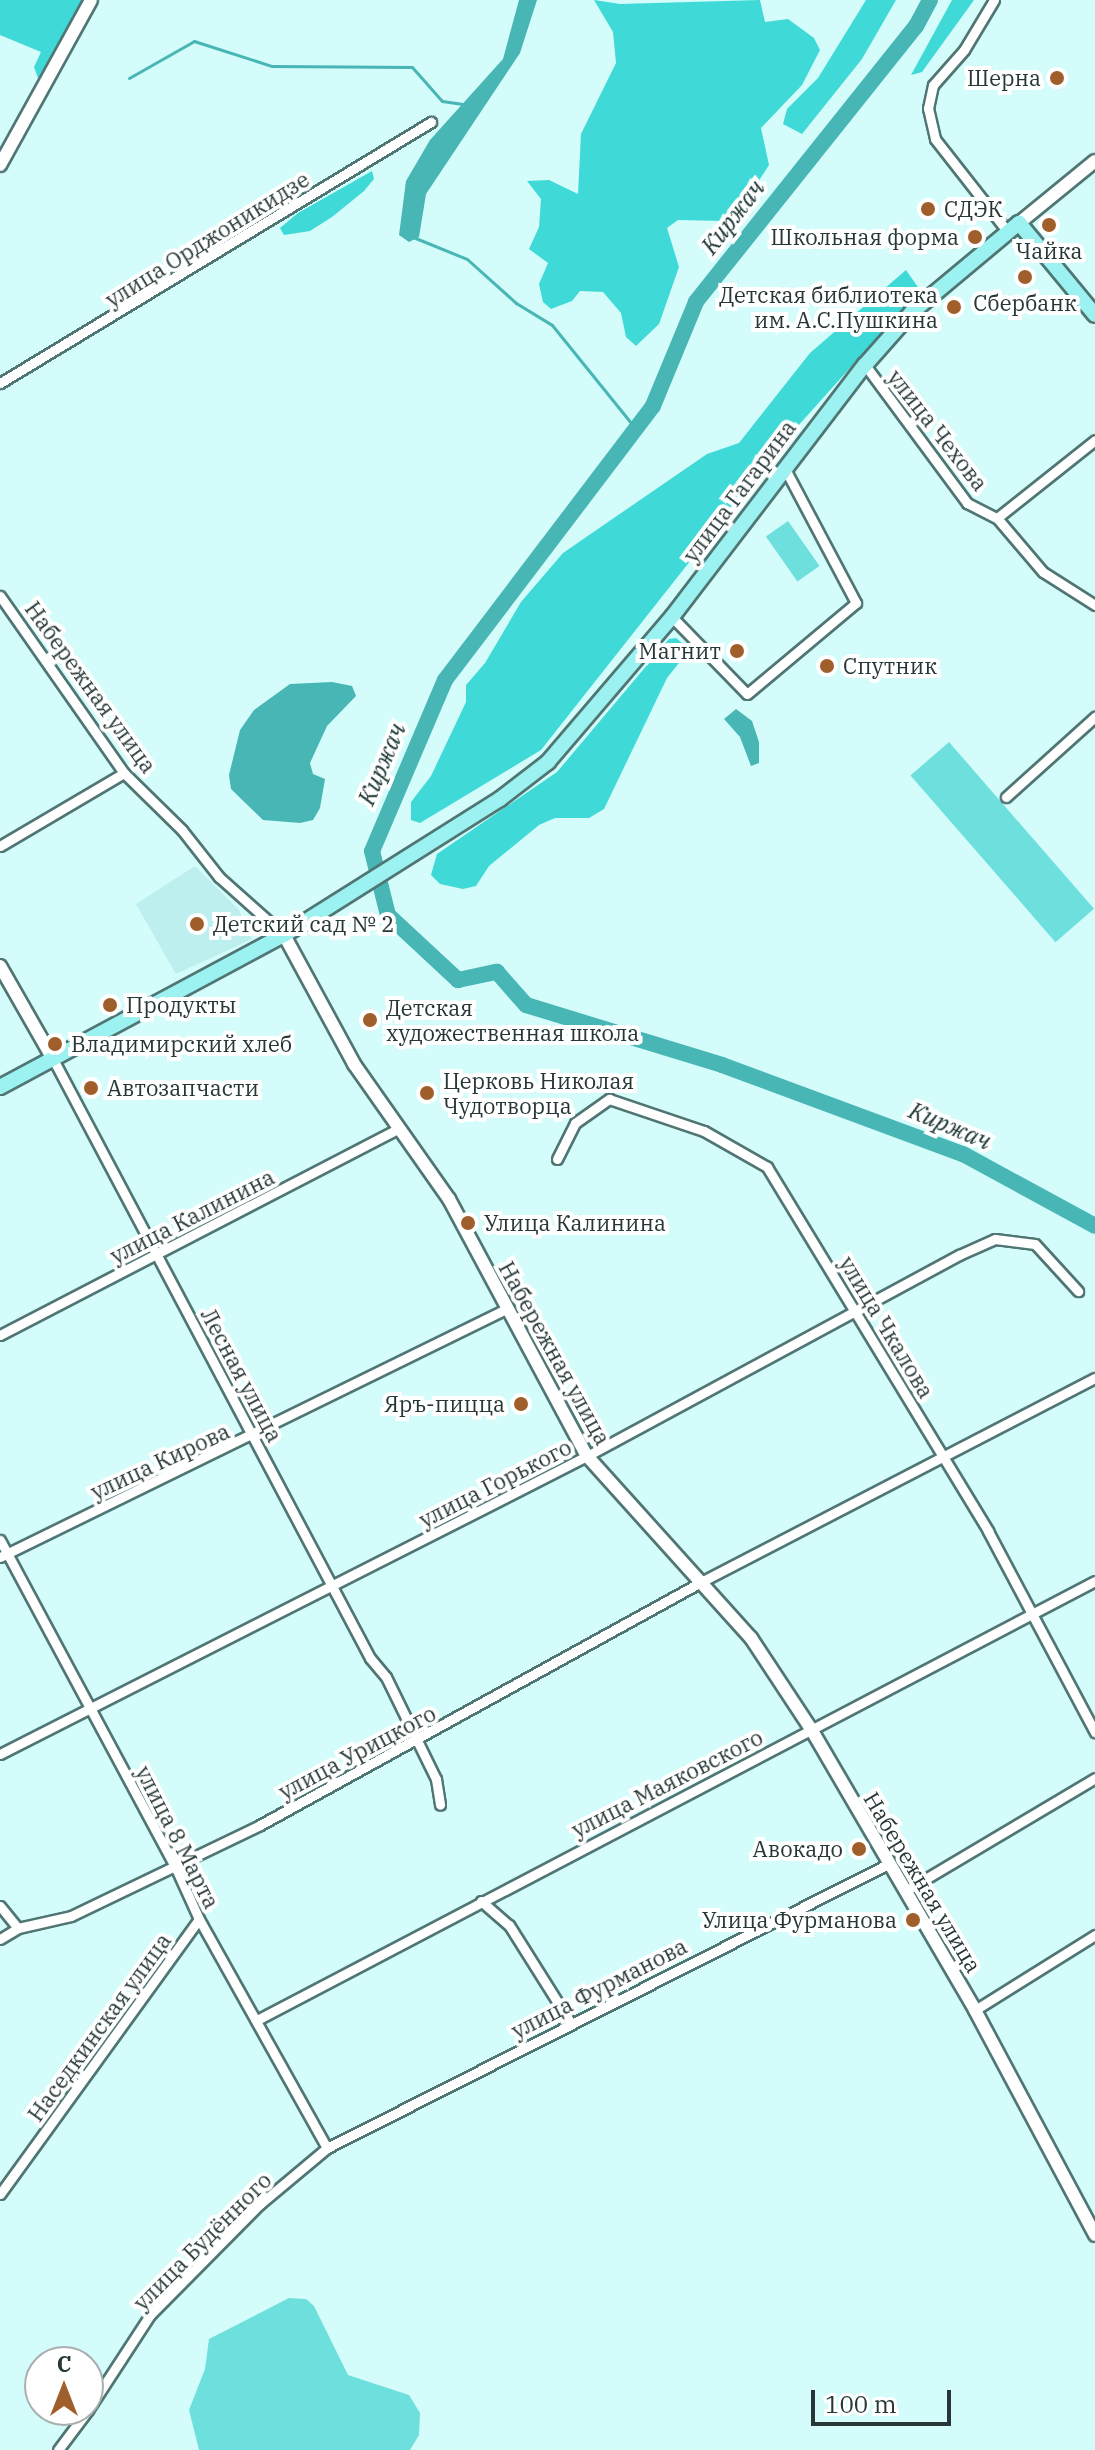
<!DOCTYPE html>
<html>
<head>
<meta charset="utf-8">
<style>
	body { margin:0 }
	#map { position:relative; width:1095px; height:2450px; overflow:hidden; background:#d3fcfb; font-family:"IBM Plex Serif",serif }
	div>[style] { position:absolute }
	.built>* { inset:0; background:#bdefee }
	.green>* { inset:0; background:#6de0de; transform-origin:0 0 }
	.forest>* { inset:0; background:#3fd9d7 }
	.water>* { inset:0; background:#47b6b4 }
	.stream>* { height:3px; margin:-1.5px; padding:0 1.5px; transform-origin:1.5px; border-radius:1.5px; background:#47b6b4 }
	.river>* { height:16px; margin:-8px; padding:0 8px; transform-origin:8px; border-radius:8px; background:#47b6b4 }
	.roads { filter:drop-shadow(2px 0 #507674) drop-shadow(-2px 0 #507674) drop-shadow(0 2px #507674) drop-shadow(0 -2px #507674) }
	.street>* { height:9px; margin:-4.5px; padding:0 4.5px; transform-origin:4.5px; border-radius:4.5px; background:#fff }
	.secondary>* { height:12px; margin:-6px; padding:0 6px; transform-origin:6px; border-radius:6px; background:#fff }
	.primary>* { height:14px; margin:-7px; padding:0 7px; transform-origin:7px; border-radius:7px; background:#9bf2f1 }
	.dots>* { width:22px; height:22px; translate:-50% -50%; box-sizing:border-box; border:4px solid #fff; border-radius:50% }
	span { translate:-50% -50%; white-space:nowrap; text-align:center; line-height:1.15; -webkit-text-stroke:8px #fff; paint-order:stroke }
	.poi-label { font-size:22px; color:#273737 }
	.right { translate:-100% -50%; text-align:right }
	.left { translate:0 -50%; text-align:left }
	.street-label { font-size:22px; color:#273737 }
	.water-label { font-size:24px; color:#1b3433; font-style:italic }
	.north { position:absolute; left:24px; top:2346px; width:80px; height:80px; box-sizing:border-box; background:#fff; border:2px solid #a9afaf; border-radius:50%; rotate:0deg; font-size:22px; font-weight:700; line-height:32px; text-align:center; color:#273737 }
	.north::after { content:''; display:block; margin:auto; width:28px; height:36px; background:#a05e2b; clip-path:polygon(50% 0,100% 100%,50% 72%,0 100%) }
	.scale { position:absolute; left:811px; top:2390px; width:140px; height:36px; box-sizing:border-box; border:4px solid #273737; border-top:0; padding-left:10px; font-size:24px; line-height:28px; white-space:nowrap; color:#273737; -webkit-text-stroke:6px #fff; paint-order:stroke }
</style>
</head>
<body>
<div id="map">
	<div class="built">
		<div style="clip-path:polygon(195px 866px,239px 910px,252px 939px,176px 974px,136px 904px)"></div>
	</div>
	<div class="green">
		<div style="left:788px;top:521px;width:55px;height:27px;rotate:55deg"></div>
		<div style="left:949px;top:742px;width:221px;height:51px;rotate:49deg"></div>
		<div style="clip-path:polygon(289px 2298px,306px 2299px,314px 2306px,348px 2375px,409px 2395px,420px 2413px,419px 2435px,410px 2450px,199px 2450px,189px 2410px,205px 2369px,209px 2339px)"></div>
	</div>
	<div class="forest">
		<div style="clip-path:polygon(0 0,84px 0,39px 81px,34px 67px,41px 52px,0 35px)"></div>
		<div style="clip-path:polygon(594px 0,620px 4px,760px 0,765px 22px,788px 19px,814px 38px,820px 50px,802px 85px,761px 128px,769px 165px,739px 212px,726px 221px,678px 220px,667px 228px,679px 267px,659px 324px,636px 346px,626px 337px,621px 313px,603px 292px,580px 291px,572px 301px,551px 309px,543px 302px,539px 284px,548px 263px,529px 249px,539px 227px,541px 199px,527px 181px,549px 180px,578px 194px,581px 134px,616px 63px,613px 32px)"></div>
		<div style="clip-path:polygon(866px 0,896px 0,862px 59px,802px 134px,783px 124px,787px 109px,818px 78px)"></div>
		<div style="clip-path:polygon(952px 0,974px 0,922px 72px,911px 75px)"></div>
		<div style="clip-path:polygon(372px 171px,374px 179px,364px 191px,332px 217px,310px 231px,284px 235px,280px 228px,298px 213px)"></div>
		<div style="clip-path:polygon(906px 270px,920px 290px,788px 437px,541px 750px,420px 823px,411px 820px,411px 802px,431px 776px,466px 702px,466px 685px,485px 663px,521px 602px,563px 553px,707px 454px,739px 443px,810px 353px)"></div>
		<div style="clip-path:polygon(676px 638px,682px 643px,682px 659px,667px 678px,604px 809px,589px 818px,555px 818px,539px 825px,489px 866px,476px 886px,463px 889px,440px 884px,431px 875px,437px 854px,557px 772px,669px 639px)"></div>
	</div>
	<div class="water">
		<div style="clip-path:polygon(519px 0,537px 0,520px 53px,426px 194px,419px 237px,409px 242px,399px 235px,406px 181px,430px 140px,503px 59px)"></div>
		<div style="clip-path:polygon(332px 682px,352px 686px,356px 696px,327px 726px,310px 763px,313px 774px,325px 779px,320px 808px,313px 820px,300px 823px,263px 820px,231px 789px,229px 775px,240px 730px,254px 710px,290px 684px)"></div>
		<div style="clip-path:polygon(736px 709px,752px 721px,759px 742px,759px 763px,751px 766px,740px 737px,724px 719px)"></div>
	</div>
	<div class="stream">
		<div style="left:129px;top:78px;width:75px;rotate:-29.6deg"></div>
		<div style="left:194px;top:41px;width:82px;rotate:17.8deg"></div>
		<div style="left:272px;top:66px;width:140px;rotate:0.4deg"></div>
		<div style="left:412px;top:67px;width:45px;rotate:48.6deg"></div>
		<div style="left:442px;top:101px;width:21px;rotate:8deg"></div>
		<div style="left:413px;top:237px;width:58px;rotate:22.2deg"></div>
		<div style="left:467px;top:259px;width:66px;rotate:41.9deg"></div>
		<div style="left:516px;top:303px;width:42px;rotate:31.4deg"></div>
		<div style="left:552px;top:325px;width:134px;rotate:51.1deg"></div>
	</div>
	<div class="river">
		<div style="left:930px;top:0;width:30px;rotate:118deg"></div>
		<div style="left:916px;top:26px;width:353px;rotate:128.6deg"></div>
		<div style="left:696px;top:302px;width:113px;rotate:112.5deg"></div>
		<div style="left:653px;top:406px;width:344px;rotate:127.2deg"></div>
		<div style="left:445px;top:680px;width:186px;rotate:113.1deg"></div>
		<div style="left:372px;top:851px;width:66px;rotate:76deg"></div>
		<div style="left:388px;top:915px;width:96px;rotate:42.9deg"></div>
		<div style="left:458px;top:980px;width:40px;rotate:-12deg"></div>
		<div style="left:497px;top:972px;width:44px;rotate:48.7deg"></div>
		<div style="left:526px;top:1005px;width:205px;rotate:17deg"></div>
		<div style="left:722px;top:1065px;width:257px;rotate:20.3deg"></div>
		<div style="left:963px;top:1154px;width:150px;rotate:28.6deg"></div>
	</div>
	<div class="roads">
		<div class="street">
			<div style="left:994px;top:0;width:58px;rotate:121deg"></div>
			<div style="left:964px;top:50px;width:47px;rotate:131.5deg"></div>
			<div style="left:933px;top:85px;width:24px;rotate:102deg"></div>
			<div style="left:928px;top:108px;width:32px;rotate:77deg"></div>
			<div style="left:935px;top:139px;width:118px;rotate:51.9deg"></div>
			<div style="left:865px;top:365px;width:172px;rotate:53.5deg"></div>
			<div style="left:967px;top:503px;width:34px;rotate:27deg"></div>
			<div style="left:997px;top:518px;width:71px;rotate:49.6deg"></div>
			<div style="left:1043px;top:572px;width:62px;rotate:32.4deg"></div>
			<div style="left:0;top:383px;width:504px;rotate:-31.2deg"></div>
			<div style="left:997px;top:518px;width:125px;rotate:-38.5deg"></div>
			<div style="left:0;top:596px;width:216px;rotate:55deg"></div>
			<div style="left:124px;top:773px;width:81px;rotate:44.5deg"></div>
			<div style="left:182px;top:830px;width:60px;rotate:51.8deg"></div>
			<div style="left:219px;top:877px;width:87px;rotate:41.7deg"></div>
			<div style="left:672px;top:617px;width:107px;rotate:45.8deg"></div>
			<div style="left:747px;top:694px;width:142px;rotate:-39.9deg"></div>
			<div style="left:856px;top:603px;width:154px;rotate:-117.9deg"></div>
			<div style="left:1006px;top:797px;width:120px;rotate:-42deg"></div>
			<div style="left:0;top:846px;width:144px;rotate:-30.5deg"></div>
			<div style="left:53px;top:1059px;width:678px;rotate:62.11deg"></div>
			<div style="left:370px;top:1658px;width:25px;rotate:50deg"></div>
			<div style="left:386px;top:1677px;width:114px;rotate:63.9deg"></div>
			<div style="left:436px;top:1779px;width:26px;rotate:81deg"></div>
			<div style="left:557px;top:1159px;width:40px;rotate:-63.4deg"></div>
			<div style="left:575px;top:1123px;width:42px;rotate:-35.2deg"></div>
			<div style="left:609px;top:1099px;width:100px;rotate:18.6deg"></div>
			<div style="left:704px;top:1131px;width:73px;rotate:29.7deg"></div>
			<div style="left:767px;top:1167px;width:426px;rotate:58.7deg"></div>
			<div style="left:988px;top:1531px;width:228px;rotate:62deg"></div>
			<div style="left:0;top:1335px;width:450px;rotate:-27.4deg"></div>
			<div style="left:0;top:1540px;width:368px;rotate:61.8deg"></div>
			<div style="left:174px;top:1864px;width:60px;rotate:65.6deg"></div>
			<div style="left:199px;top:1919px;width:262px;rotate:60.8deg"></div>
			<div style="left:0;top:1557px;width:564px;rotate:-26.11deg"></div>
			<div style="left:0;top:1754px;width:658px;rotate:-26.92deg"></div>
			<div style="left:587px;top:1456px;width:423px;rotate:-28.4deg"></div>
			<div style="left:959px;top:1255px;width:39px;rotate:-24deg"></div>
			<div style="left:995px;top:1239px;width:40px;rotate:7.1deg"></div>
			<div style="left:1035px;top:1244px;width:64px;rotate:47.5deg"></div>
			<div style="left:905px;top:1891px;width:221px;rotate:-30.7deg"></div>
			<div style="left:481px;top:1901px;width:37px;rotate:41deg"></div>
			<div style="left:509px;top:1925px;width:115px;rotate:57.8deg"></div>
			<div style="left:0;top:1906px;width:28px;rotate:51deg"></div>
			<div style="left:0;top:1939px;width:21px;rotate:-31deg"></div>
			<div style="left:18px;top:1928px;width:54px;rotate:-12.8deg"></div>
			<div style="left:71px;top:1916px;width:210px;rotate:-25.7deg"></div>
			<div style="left:260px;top:1825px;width:506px;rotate:-28.85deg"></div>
			<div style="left:703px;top:1581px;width:441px;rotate:-27.4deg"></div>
			<div style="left:975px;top:2010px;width:142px;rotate:-32deg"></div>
			<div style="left:257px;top:2020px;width:946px;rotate:-27.65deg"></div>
			<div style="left:0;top:2194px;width:339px;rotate:-54.1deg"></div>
			<div style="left:88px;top:2410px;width:113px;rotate:-56.9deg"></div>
			<div style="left:150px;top:2315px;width:156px;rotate:-45.3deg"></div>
			<div style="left:260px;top:2204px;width:87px;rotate:-39.9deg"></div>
			<div style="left:327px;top:2148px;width:629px;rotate:-26.85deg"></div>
			<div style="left:58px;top:2450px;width:50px;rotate:-53.1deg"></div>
		</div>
		<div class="secondary">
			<div style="left:0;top:165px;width:188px;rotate:-61.1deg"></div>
			<div style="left:1019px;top:223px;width:98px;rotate:-39.2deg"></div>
			<div style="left:284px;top:935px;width:147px;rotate:61.5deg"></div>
			<div style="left:354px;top:1064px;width:165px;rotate:54.9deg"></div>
			<div style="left:449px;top:1199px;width:292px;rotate:61.8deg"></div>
			<div style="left:587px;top:1456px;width:245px;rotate:48deg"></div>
			<div style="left:751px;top:1638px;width:109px;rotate:56.6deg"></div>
			<div style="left:811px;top:1729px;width:325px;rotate:59.7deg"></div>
			<div style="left:975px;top:2010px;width:255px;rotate:61.9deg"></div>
			<div style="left:0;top:966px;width:107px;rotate:60.3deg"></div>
		</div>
		<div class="primary">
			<div style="left:0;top:1087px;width:322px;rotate:-28.2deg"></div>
			<div style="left:284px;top:935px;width:255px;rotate:-32.2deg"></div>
			<div style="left:500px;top:799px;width:61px;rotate:-37.6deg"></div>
			<div style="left:548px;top:762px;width:191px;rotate:-49.5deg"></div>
			<div style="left:672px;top:617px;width:317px;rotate:-52.6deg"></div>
			<div style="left:865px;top:365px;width:69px;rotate:-48.5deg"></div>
			<div style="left:911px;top:313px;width:141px;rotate:-39.8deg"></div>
			<div style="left:1019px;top:223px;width:119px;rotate:50.4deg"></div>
		</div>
	</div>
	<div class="dots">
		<div style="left:1057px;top:78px;background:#a05e2b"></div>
		<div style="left:928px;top:209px;background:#a05e2b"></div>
		<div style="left:1049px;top:225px;background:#a05e2b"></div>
		<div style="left:975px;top:237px;background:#a05e2b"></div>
		<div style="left:1025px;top:277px;background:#a05e2b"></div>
		<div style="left:954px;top:307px;background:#a05e2b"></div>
		<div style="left:737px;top:651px;background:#a05e2b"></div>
		<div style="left:827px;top:666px;background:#a05e2b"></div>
		<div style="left:197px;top:924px;background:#a05e2b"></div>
		<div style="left:110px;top:1005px;background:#a05e2b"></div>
		<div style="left:370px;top:1020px;background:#a05e2b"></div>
		<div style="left:55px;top:1044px;background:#a05e2b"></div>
		<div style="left:91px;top:1088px;background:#a05e2b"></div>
		<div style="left:427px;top:1093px;background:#a05e2b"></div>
		<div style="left:468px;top:1223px;background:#a05e2b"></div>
		<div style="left:521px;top:1404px;background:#a05e2b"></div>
		<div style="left:859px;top:1849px;background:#a05e2b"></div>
		<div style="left:913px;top:1920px;background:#a05e2b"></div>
	</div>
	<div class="poi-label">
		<span class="right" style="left:1041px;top:78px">Шерна</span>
		<span class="left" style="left:944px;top:209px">СДЭК</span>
		<span class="right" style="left:959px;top:237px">Школьная форма</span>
		<span style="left:1049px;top:251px">Чайка</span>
		<span class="right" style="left:938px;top:307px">Детская библиотека<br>им. А.С.Пушкина</span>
		<span style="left:1025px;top:303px">Сбербанк</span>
		<span class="right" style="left:721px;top:651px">Магнит</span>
		<span class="left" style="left:843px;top:666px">Спутник</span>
		<span class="left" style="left:213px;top:924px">Детский сад № 2</span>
		<span class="left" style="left:126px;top:1005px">Продукты</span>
		<span class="left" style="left:386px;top:1020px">Детская<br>художественная школа</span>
		<span class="left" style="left:71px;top:1044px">Владимирский хлеб</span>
		<span class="left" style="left:443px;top:1093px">Церковь Николая<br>Чудотворца</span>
		<span class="left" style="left:107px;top:1088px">Автозапчасти</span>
		<span class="left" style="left:484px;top:1223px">Улица Калинина</span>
		<span class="right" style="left:505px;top:1404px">Яръ-пицца</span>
		<span class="right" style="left:843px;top:1849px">Авокадо</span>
		<span class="right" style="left:897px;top:1920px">Улица Фурманова</span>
	</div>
	<div class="street-label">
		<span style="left:207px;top:239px;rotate:-32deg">улица Орджоникидзе</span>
		<span style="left:938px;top:430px;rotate:52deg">улица Чехова</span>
		<span style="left:739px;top:491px;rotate:-53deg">улица Гагарина</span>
		<span style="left:91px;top:687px;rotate:54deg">Набережная улица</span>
		<span style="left:192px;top:1216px;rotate:-27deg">улица Калинина</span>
		<span style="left:887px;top:1327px;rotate:59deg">улица Чкалова</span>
		<span style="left:555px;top:1353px;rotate:61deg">Набережная улица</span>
		<span style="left:242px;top:1375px;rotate:62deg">Лесная улица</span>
		<span style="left:160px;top:1461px;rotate:-25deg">улица Кирова</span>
		<span style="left:495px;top:1483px;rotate:-27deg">улица Горького</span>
		<span style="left:357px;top:1752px;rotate:-28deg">улица Урицкого</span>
		<span style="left:667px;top:1783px;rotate:-27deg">улица Маяковского</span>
		<span style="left:178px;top:1837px;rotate:63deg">улица 8 Марта</span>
		<span style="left:923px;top:1882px;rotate:59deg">Набережная улица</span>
		<span style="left:599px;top:1988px;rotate:-27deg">улица Фурманова</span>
		<span style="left:99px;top:2027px;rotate:-54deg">Наседкинская улица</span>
		<span style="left:202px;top:2241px;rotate:-45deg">улица Будённого</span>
	</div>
	<div class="water-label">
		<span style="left:733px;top:217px;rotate:-52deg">Киржач</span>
		<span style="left:382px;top:764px;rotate:-67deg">Киржач</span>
		<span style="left:950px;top:1126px;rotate:23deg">Киржач</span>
	</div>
	<div class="north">С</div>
	<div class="scale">100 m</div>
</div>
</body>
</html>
